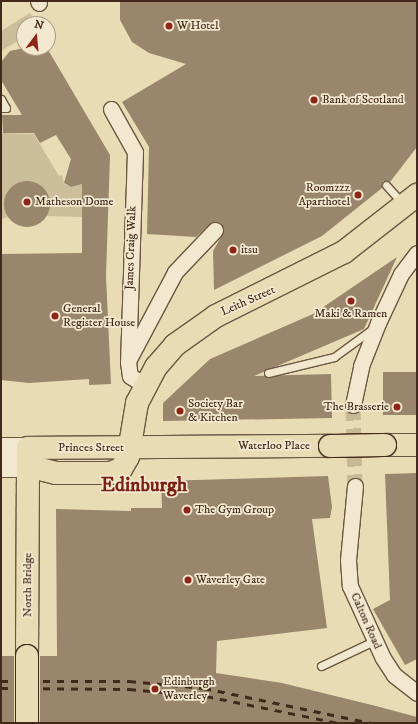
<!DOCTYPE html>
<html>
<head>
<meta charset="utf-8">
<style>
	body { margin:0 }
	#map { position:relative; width:418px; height:724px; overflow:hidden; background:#e9dcb5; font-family:"IM FELL DW Pica",serif }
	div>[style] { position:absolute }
	.green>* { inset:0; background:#cdbe9b }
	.building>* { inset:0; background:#99866c; transform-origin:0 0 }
	.round { border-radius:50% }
	.street-tunnel>* { height:15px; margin-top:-7.5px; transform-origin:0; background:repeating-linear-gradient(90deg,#c8b896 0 15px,transparent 0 23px) }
	.roads { filter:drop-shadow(1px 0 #6c5642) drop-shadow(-1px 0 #6c5642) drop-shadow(0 1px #6c5642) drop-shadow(0 -1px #6c5642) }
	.lane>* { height:7px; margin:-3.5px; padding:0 3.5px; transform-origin:3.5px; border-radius:3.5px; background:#f1e8cf }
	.street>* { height:15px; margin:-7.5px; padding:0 7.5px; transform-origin:7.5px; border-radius:7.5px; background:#f1e8cf }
	.secondary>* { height:21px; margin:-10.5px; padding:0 10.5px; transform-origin:10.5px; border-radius:10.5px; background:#f1e8cf }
	.primary>* { height:22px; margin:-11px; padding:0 11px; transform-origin:11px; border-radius:11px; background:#e9dcb5 }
	.rail>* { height:3px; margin-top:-1.5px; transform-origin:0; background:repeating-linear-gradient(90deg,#43291c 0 7px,transparent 0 14px) }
	.bridges { filter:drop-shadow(1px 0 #43291c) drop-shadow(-1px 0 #43291c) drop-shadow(0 1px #43291c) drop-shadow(0 -1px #43291c) }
	.primary-bridge>* { height:22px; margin:-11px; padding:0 11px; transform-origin:11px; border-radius:11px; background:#e9dcb5 }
	.dots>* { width:11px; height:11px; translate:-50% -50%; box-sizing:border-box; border:2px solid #f1e8cf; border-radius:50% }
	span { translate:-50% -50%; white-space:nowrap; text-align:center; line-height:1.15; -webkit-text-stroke:3.5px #f1e8cf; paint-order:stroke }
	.poi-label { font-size:12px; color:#43291c }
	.left { translate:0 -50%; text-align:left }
	.right { translate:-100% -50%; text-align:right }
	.street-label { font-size:12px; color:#43291c }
	.town-label { font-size:20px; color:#7a1f14; font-weight:700 }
	.frame { position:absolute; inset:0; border:2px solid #43291c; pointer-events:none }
	.north { position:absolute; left:16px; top:16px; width:40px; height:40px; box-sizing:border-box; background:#f1e8cf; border:1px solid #ab9c87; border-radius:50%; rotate:16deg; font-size:11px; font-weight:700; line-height:16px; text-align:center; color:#43291c }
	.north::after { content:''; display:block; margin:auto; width:14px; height:18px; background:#8f2418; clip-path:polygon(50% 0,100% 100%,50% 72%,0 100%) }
</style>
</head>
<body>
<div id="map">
	<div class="green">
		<div style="clip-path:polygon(30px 13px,38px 24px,24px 24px,24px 37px,1px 51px,1px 31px)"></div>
		<div style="clip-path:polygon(1px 133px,34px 134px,59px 176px,62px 175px,64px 184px,71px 187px,82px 184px,82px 217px,46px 216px,49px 198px,32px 182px,16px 185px,7px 194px,8px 217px,1px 219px)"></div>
	</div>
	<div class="building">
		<div style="clip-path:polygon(120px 1px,417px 1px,417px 147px,390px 182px,383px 181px,382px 188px,322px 236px,214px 290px,213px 251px,224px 232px,221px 223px,212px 222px,196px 237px,147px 234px,149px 147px,122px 102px,186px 64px,149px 53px,132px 42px,120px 20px)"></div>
		<div style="clip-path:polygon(24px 48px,47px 48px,110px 155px,106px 276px,111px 384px,89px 385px,89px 379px,29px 383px,1px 380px,1px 254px,82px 253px,82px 184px,71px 187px,64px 183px,71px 159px,56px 135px,40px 143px,34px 133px,3px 133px,2px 115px,22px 115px,1px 80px,1px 62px,10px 51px)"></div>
		<div class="round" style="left:4px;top:181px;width:46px;height:46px"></div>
		<div style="clip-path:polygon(397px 257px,364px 329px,254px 376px,331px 374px,332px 418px,163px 421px,163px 403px,210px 359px,313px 314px)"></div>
		<div style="left:383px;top:372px;width:34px;height:43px"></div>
		<div style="clip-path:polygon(417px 473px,417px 659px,405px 665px,373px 609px,390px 600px,385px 474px)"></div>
		<div style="clip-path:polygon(328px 476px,332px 507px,330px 518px,312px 519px,327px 628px,217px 641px,216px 673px,282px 683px,376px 706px,417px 717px,417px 723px,40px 723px,40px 656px,57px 656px,56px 509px,131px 511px,131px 508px,162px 508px,161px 481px)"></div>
		<div style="left:1px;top:656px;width:13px;height:67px"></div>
	</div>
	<div class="street-tunnel">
		<div style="left:353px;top:405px;width:81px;rotate:88.6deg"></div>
	</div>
	<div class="roads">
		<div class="lane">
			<div style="left:1px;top:99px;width:10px;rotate:61deg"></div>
			<div style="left:6px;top:108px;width:5px;rotate:180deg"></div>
			<div style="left:386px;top:185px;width:24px;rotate:48deg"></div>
			<div style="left:268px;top:373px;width:68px;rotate:-13.6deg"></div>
			<div style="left:334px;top:357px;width:46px;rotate:-36.1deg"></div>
			<div style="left:321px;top:666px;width:59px;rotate:-25.3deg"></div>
		</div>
		<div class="street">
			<div style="left:38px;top:1px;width:2px;rotate:63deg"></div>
			<div style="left:111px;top:109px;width:49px;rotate:60.8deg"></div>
			<div style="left:135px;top:152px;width:210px;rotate:91.9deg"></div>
			<div style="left:128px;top:362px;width:14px;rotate:82deg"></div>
			<div style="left:130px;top:376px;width:17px;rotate:31deg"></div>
			<div style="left:129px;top:359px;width:98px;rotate:-62.1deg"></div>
			<div style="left:175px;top:272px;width:58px;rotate:-46.4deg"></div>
			<div style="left:353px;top:405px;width:40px;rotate:-78deg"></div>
			<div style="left:361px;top:366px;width:46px;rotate:-68.4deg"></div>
			<div style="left:378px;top:323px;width:54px;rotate:-64.9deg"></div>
			<div style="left:401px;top:274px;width:26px;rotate:-53deg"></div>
			<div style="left:355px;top:486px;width:74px;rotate:95.4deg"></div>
			<div style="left:348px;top:560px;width:26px;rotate:86deg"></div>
			<div style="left:350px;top:586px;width:79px;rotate:65.4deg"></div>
			<div style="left:383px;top:658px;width:20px;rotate:57deg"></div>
			<div style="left:394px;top:675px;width:29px;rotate:38deg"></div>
		</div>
		<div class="secondary">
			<div style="left:1px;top:448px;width:27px"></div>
			<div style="left:1px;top:466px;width:27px"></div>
		</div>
		<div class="primary">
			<div style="left:385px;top:445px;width:32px"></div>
			<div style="left:28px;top:466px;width:29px;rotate:14deg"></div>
			<div style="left:56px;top:473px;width:54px"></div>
			<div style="left:110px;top:473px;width:12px;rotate:-20deg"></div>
			<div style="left:121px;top:469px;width:14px;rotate:-60deg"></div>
			<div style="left:128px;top:457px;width:55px;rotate:-80.5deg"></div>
			<div style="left:137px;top:403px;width:41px;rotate:-62.2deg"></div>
			<div style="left:156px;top:367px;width:29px;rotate:-49deg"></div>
			<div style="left:175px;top:345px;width:50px;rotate:-35.3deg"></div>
			<div style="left:216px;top:316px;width:143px;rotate:-26.6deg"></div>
			<div style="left:344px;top:252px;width:93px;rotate:-38deg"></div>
			<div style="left:27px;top:656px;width:208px;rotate:-89.7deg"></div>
			<div style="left:28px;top:448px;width:302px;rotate:-0.4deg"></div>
		</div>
	</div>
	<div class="rail">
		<div style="left:1px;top:681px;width:128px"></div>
		<div style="left:129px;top:681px;width:75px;rotate:5.3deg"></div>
		<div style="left:204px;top:688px;width:172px;rotate:11.8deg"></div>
		<div style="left:1px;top:688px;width:128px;rotate:0.4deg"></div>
		<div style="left:129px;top:689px;width:77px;rotate:5.2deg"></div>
		<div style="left:206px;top:696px;width:136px;rotate:11.5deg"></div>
	</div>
	<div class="bridges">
		<div class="primary-bridge">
			<div style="left:330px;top:446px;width:55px;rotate:-1deg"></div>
			<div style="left:27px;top:723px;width:67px;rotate:-90deg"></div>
		</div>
	</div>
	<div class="dots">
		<div style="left:169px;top:26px;background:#8f2418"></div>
		<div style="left:314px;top:100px;background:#8f2418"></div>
		<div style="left:358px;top:195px;background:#8f2418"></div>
		<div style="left:27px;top:202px;background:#8f2418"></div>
		<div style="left:233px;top:250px;background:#8f2418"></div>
		<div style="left:351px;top:301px;background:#8f2418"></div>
		<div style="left:55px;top:316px;background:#8f2418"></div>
		<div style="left:397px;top:407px;background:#8f2418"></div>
		<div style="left:180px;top:411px;background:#8f2418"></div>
		<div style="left:187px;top:510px;background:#8f2418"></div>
		<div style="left:188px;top:580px;background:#8f2418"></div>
		<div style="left:155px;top:689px;background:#8f2418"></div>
	</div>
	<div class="poi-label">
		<span class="left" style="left:177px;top:26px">W Hotel</span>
		<span class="left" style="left:322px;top:100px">Bank of Scotland</span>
		<span class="right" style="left:350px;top:195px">Roomzzz<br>Aparthotel</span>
		<span class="left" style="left:35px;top:202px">Matheson Dome</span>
		<span class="left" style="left:241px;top:250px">itsu</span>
		<span class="left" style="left:63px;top:316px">General<br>Register House</span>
		<span style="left:351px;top:314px">Maki &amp; Ramen</span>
		<span class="left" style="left:188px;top:411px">Society Bar<br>&amp; Kitchen</span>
		<span class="right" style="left:389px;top:407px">The Brasserie</span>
		<span class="left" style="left:195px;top:510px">The Gym Group</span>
		<span class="left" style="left:196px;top:580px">Waverley Gate</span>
		<span class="left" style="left:163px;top:689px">Edinburgh<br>Waverley</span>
	</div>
	<div class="street-label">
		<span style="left:131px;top:248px;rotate:-88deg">James Craig Walk</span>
		<span style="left:248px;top:301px;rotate:-24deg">Leith Street</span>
		<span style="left:274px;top:446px">Waterloo Place</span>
		<span style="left:91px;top:448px">Princes Street</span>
		<span style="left:28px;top:585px;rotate:-90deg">North Bridge</span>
		<span style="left:366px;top:621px;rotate:66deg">Calton Road</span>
	</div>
	<div class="town-label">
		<span style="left:144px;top:485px">Edinburgh</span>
	</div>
	<div class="frame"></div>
	<div class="north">N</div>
</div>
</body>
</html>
